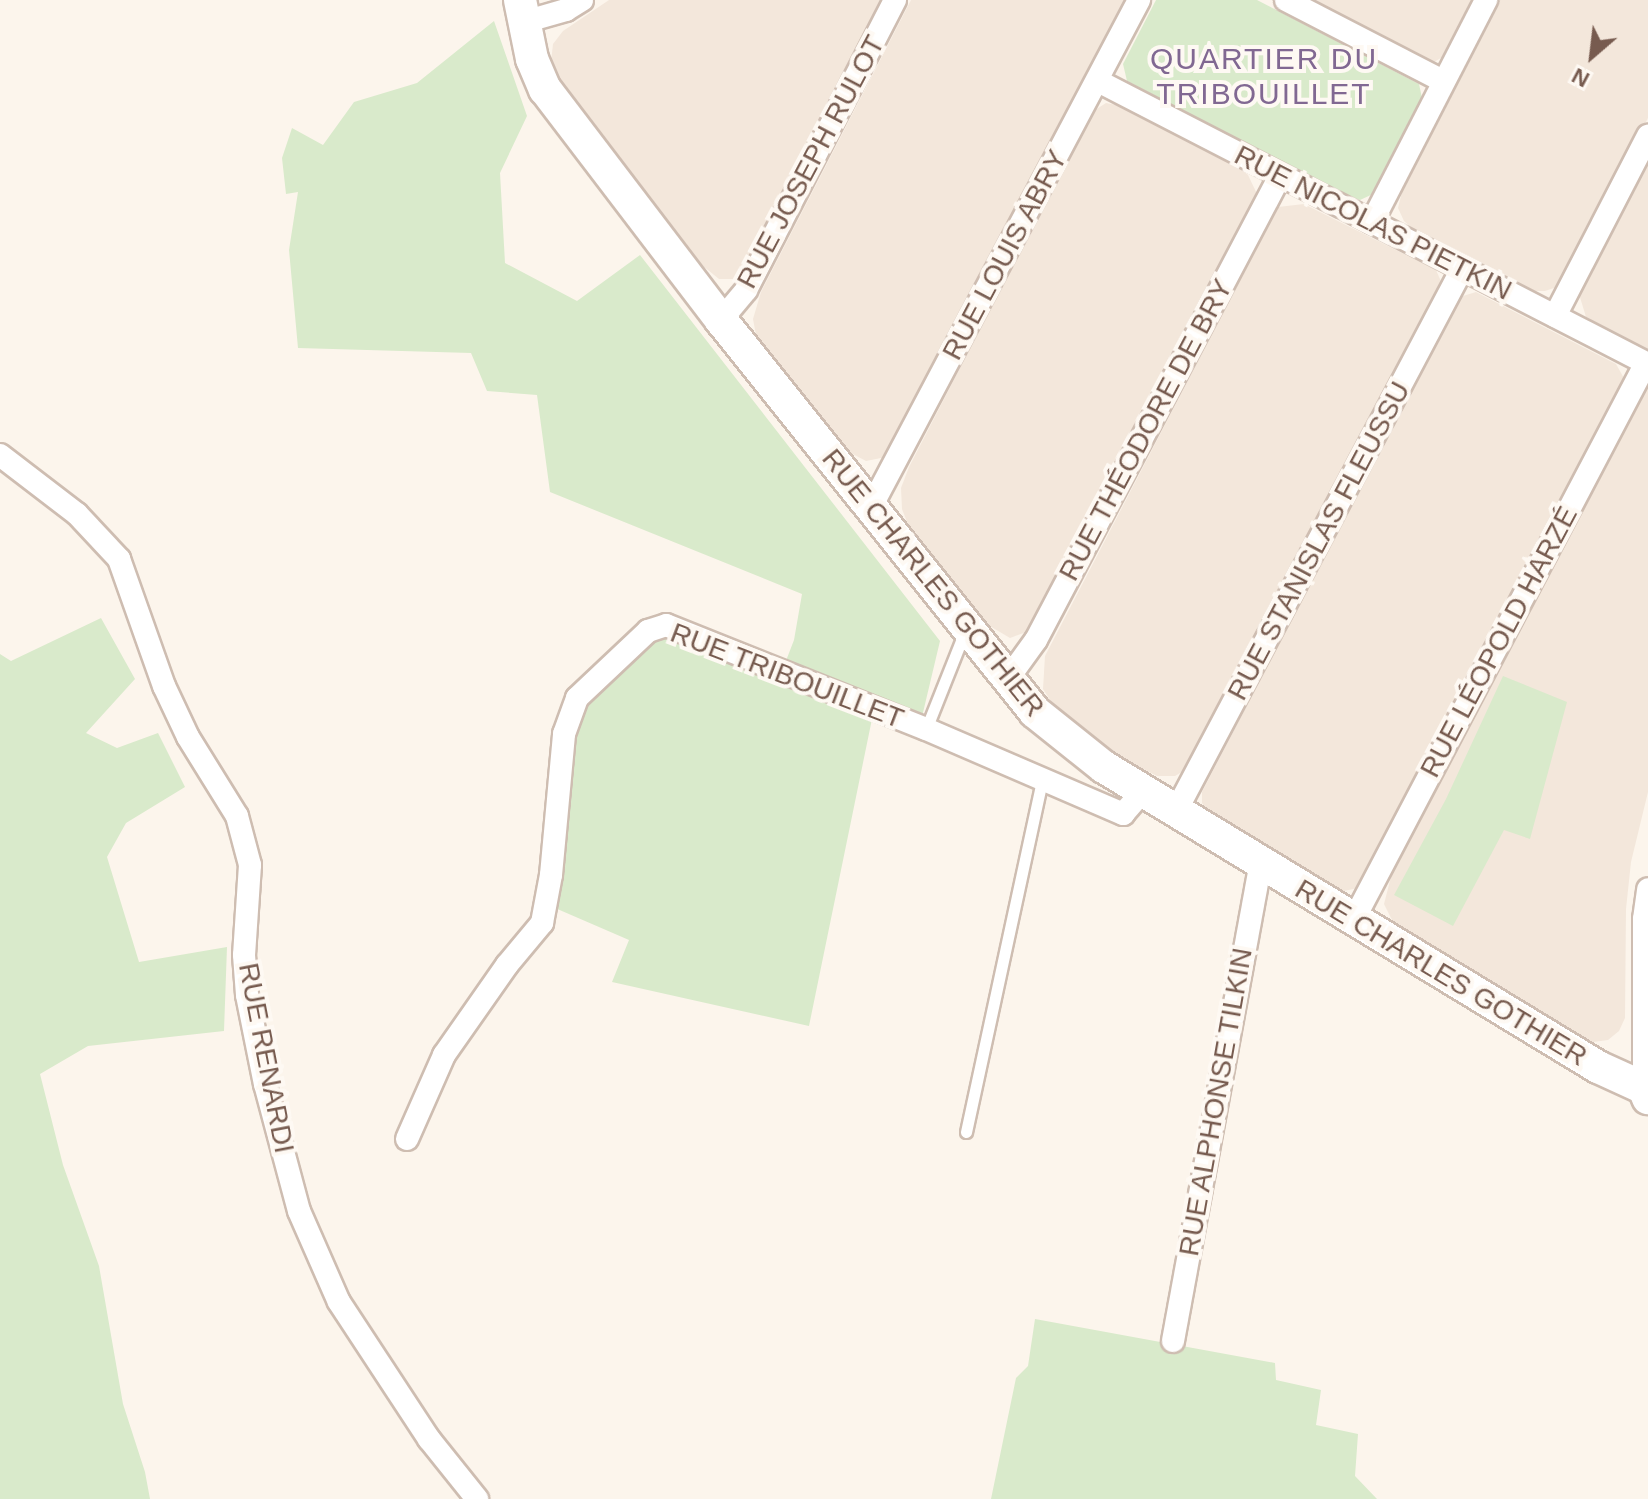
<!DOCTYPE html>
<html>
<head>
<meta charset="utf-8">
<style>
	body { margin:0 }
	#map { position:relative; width:1648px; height:1499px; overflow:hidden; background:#fcf5ec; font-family:Arial,sans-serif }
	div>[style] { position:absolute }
	.residential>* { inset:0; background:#f3e7db }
	.green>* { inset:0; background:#d9eacb }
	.roads { filter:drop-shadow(2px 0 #cebdb1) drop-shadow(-2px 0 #cebdb1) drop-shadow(0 2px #cebdb1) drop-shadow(0 -2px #cebdb1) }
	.lane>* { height:11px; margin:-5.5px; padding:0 5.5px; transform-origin:5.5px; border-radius:5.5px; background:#fff }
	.street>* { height:22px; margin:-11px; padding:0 11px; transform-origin:11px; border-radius:11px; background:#fff }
	.secondary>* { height:32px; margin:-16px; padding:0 16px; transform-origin:16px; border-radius:16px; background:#fff }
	span { translate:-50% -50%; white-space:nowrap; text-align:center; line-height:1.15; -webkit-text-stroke:8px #fef9f3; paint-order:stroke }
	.street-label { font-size:28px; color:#775b4f }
	.neighbourhood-label { font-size:30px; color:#816892; letter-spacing:2px }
	.north { position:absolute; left:1552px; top:16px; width:80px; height:80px; -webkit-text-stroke:6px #fef9f3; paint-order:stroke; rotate:208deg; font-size:22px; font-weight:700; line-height:32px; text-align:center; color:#775b4f }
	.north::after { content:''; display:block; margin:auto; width:28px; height:36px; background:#775b4f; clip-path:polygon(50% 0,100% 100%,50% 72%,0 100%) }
</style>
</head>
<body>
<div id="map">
	<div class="residential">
		<div style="clip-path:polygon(609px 0,887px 0,742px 275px,735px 279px,719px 279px,692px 257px,561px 84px,551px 62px,553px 44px,563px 31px)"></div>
		<div style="clip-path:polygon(911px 0,1128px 0,886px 457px,866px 461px,849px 452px,774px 360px,756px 335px,753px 319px,761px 292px)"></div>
		<div style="clip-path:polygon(1311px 0,1475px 0,1446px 55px,1434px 62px)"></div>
		<div style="clip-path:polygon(1499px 0,1648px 0,1648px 118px,1566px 277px,1557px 287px,1545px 291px,1532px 291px,1414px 230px,1404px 221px,1398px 208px,1403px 188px)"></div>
		<div style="clip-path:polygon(1106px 103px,1121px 106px,1240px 168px,1248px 175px,1258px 196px,1029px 631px,1010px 638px,983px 622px,910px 530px,902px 509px,901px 488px,909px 467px,1092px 112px)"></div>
		<div style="clip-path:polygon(1648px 157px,1648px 350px,1586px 317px,1579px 294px)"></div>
		<div style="clip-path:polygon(1304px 204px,1436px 270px,1443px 286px,1187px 769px,1175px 776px,1157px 776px,1106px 750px,1060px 715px,1043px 689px,1045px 656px,1278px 207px)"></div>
		<div style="clip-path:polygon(1476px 292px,1616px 364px,1625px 380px,1623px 385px,1358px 888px,1339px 892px,1208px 811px,1202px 803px,1202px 792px,1456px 303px,1463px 296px)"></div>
		<div style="clip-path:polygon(1648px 388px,1648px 792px,1631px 862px,1626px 909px,1625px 1018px,1619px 1031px,1608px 1040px,1586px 1043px,1409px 936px,1394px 924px,1384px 904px,1392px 873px,1420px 817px,1642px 392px)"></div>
	</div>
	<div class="green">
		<div style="clip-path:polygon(1156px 0,1257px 0,1419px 84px,1422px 98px,1373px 194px,1360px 200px,1349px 197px,1127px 81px,1123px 64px)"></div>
		<div style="clip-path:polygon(494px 21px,527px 116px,500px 173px,505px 263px,577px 301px,640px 255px,940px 641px,921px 721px,784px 666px,794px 640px,802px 594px,550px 492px,537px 395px,487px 391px,471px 353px,298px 348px,289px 250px,298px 192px,286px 194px,282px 158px,292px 128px,323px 145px,354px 102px,417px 83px)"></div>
		<div style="clip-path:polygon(101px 618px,135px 679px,86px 733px,117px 748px,158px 733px,185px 787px,126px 823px,107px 857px,139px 962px,227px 947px,224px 1031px,88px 1046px,40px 1074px,63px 1165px,99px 1266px,123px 1404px,145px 1472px,150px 1499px,0 1499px,0 654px,11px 661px)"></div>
		<div style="clip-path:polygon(668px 630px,872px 719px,809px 1026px,612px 982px,629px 940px,555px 908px,568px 743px,584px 695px)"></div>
		<div style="clip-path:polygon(1503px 676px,1567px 702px,1530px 839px,1504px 830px,1453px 926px,1394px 895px,1446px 799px)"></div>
		<div style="clip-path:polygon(1035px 1319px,1275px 1363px,1276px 1380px,1321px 1390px,1316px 1425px,1358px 1434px,1355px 1476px,1377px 1499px,991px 1499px,1016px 1378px,1028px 1366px)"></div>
	</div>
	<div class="roads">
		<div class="lane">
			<div style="left:926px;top:729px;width:105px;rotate:-68.3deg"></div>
			<div style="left:966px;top:1132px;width:361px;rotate:-77.8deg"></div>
		</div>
		<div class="street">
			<div style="left:1286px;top:0;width:177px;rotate:27.3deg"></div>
			<div style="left:524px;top:22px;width:44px;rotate:-15.9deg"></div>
			<div style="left:566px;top:10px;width:19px;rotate:-32deg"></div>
			<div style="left:1098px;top:81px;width:619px;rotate:27.23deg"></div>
			<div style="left:1372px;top:222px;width:250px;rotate:-62.8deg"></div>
			<div style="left:1555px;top:316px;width:203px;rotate:-62.7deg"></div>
			<div style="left:721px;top:320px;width:39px;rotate:-50deg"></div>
			<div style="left:746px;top:290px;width:326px;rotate:-62.8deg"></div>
			<div style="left:0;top:455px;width:97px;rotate:37.5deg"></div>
			<div style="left:77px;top:514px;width:62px;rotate:47deg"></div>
			<div style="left:119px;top:559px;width:135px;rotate:70.5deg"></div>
			<div style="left:164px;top:686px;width:56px;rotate:64.8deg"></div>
			<div style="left:188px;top:737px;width:93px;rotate:58.2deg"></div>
			<div style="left:237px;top:816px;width:51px;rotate:75.1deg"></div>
			<div style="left:250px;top:865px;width:90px;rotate:93.8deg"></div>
			<div style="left:244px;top:955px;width:40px;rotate:85.7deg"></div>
			<div style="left:247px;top:995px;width:91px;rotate:78.6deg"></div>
			<div style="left:265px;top:1084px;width:131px;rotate:75deg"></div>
			<div style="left:299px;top:1211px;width:99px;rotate:66.3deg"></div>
			<div style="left:339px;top:1302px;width:164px;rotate:56.7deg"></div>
			<div style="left:429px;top:1439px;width:77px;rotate:51.3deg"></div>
			<div style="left:870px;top:509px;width:576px;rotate:-62.14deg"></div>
			<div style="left:1007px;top:680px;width:49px;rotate:-54.1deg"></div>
			<div style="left:1036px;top:640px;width:524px;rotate:-62.26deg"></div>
			<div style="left:1176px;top:811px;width:613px;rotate:-62.18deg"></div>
			<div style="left:1353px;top:921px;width:630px;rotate:-62.3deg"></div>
			<div style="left:1644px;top:1088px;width:169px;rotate:-90deg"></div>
			<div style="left:1644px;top:919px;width:30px;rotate:-82deg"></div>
			<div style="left:407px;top:1139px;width:92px;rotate:-66.2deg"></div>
			<div style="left:444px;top:1055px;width:110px;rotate:-55deg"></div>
			<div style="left:507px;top:965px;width:55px;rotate:-50.2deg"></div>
			<div style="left:542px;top:923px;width:49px;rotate:-79.4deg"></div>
			<div style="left:551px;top:875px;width:142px;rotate:-84.7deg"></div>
			<div style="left:564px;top:734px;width:38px;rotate:-70deg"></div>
			<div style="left:577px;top:698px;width:98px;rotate:-43.3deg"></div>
			<div style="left:648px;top:631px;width:19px;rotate:-18deg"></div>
			<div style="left:666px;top:625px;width:280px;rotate:21.8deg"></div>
			<div style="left:926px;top:729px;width:215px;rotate:23.3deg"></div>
			<div style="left:1123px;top:814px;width:30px;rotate:-49deg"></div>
			<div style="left:1173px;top:1341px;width:486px;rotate:-79.6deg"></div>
		</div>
		<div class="secondary">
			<div style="left:520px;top:0;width:60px;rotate:78.5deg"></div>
			<div style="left:532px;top:59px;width:33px;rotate:67deg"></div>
			<div style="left:545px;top:89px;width:290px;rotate:52.7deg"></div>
			<div style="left:721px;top:320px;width:502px;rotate:51.3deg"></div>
			<div style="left:1035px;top:712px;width:88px;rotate:38.6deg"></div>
			<div style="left:1104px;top:767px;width:578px;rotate:31.27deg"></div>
			<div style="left:1598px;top:1067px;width:51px;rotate:24.5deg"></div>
			<div style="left:1644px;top:1088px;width:11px;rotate:68deg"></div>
		</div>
	</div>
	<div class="street-label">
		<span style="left:811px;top:162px;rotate:-62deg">RUE JOSEPH RULOT</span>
		<span style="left:1373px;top:223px;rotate:27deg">RUE NICOLAS PIETKIN</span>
		<span style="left:1005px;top:255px;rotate:-62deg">RUE LOUIS ABRY</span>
		<span style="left:1146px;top:430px;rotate:-62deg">RUE THÉODORE DE BRY</span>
		<span style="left:1319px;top:541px;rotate:-62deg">RUE STANISLAS FLEUSSU</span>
		<span style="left:933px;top:583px;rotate:51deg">RUE CHARLES GOTHIER</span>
		<span style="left:1499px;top:642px;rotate:-62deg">RUE LÉOPOLD HARZÉ</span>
		<span style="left:787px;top:676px;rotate:21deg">RUE TRIBOUILLET</span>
		<span style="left:1441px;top:973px;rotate:31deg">RUE CHARLES GOTHIER</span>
		<span style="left:266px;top:1058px;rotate:79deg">RUE RENARDI</span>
		<span style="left:1216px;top:1102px;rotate:-80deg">RUE ALPHONSE TILKIN</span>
	</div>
	<div class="neighbourhood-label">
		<span style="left:1264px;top:76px">QUARTIER DU<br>TRIBOUILLET</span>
	</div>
	<div class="north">N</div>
</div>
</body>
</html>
